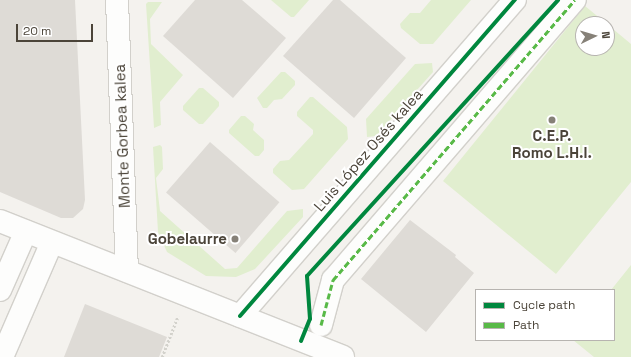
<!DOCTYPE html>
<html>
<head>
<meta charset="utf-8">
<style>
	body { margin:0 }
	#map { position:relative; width:631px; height:357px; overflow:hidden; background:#f4f2ee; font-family:"Space Grotesk",sans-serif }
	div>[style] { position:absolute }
	.green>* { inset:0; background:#e1eecf }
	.building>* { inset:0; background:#dedbd6; transform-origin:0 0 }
	.path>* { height:2.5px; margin-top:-1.25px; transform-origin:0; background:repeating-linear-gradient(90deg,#d3d2cc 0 2px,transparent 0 4px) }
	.roads { filter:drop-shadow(1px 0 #d2d0cb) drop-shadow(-1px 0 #d2d0cb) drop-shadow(0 1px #d2d0cb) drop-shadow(0 -1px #d2d0cb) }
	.pedestrian>* { height:22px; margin:-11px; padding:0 11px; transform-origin:11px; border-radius:11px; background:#fdfdfc }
	.minor>* { height:22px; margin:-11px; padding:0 11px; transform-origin:11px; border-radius:11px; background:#fdfdfc }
	.tertiary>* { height:22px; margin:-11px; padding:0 11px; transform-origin:11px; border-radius:11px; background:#fdfdfc }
	.quiet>* { height:3px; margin-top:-1.5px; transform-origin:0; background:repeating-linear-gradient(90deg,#58b947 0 6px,transparent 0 9px) }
	.cycleway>* { height:4px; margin:-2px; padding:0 2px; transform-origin:2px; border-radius:2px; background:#00873e }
	.dots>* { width:11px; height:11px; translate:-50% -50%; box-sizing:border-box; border:2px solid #fff; border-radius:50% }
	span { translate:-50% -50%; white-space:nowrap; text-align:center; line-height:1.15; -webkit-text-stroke:4px #fff; paint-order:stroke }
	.poi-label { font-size:15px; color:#4b4439; font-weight:700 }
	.right { translate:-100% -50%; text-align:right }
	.street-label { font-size:15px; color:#4b4439 }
	.legend { position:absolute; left:475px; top:289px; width:140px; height:52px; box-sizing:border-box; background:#fff; border:1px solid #b7b4b0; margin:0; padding:5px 7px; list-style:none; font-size:12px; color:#4b4439 }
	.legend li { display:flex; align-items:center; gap:8px; height:20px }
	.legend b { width:20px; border:1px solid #b7b4b0 }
	.north { position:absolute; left:575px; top:16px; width:40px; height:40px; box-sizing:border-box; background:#fff; border:1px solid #b7b4b0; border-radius:50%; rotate:85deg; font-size:11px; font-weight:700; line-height:16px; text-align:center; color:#4b4439 }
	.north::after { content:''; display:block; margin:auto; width:14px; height:18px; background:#868178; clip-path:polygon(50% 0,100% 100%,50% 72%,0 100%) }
	.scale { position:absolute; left:16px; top:24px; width:77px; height:18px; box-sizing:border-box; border:2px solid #4b4439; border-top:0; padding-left:5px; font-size:12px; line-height:14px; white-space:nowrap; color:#4b4439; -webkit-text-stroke:3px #fff; paint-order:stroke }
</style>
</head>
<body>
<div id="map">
	<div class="green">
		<div style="clip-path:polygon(271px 0,309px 0,294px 17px,291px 17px)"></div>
		<div style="clip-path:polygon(431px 0,471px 0,433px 44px,420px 44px,401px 28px,400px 24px,410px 13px,420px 13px)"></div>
		<div style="clip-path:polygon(148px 2px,162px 2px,150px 19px,151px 44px,183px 75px,160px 102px,161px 125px,154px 128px,146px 4px)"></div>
		<div style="clip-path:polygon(585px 6px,607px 24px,583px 24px,583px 48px,607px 48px,607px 24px,631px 44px,631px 182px,556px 274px,443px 181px)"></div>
		<div style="clip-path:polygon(432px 63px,433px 72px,376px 136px,367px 137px,366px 119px,415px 64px)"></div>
		<div style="clip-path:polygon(281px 72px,285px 72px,295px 81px,295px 85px,282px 99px,274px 100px,267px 108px,263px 108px,257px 98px)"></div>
		<div style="clip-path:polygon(199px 88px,203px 88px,219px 102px,219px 106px,203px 124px,199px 124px,183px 110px,183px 106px)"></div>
		<div style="clip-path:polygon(310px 97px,313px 97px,347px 127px,348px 139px,304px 189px,292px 190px,273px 173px,273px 169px,280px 161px,289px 160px,313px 134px,313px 130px,297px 116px,297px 112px)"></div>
		<div style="clip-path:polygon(241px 116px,245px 116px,254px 124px,253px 130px,264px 140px,264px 150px,259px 156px,255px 156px,229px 133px,229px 130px)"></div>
		<div style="clip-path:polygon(160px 145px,162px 147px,163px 169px,156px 178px,160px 211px,225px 269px,237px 268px,287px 211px,303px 209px,303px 217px,255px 269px,236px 277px,206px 276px,167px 252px,158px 232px,153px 147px)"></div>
		<div style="clip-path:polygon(631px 265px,631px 357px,594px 357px,573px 340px,614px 340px,614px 290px,611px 290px)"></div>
	</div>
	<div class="building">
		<div style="clip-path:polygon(0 0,75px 0,85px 200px,83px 209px,73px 218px,61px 218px,0 192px)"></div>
		<div style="clip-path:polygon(195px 0,242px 0,286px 38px,233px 98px,163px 36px)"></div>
		<div style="clip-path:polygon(333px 0,340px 0,406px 58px,354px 118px,283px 56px)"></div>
		<div style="left:210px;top:142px;width:92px;height:67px;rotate:41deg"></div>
		<div style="clip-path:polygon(410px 220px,456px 255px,455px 257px,474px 273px,426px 332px,361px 279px)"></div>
		<div style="clip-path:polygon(85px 304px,167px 337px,159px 357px,64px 357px)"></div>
	</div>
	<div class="path">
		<div style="left:162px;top:357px;width:44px;rotate:-68.7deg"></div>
	</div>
	<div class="roads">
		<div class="pedestrian">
			<div style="left:321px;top:325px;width:47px;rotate:-75.1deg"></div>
			<div style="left:333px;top:280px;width:370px;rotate:-49.2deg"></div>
		</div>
		<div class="minor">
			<div style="left:117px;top:0;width:271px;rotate:87.9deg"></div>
			<div style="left:0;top:290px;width:64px;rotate:-66.2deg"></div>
			<div style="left:240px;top:316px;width:419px;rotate:-49deg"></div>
			<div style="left:2px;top:357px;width:125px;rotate:-66.5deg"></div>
		</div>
		<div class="tertiary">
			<div style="left:0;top:221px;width:369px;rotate:21.6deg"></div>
		</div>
	</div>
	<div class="quiet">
		<div style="left:321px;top:325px;width:47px;rotate:-75.1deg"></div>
		<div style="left:333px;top:280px;width:370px;rotate:-49.2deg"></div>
	</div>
	<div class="cycleway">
		<div style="left:240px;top:316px;width:419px;rotate:-49deg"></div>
		<div style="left:301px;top:341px;width:24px;rotate:-68deg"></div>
		<div style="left:310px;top:319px;width:43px;rotate:-94deg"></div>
		<div style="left:307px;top:276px;width:373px;rotate:-47.7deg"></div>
	</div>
	<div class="dots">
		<div style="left:552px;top:120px;background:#868178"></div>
		<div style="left:235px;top:239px;background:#868178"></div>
	</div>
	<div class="poi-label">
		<span style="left:552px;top:144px">C.E.P.<br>Romo L.H.I.</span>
		<span class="right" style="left:227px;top:239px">Gobelaurre</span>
	</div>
	<div class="street-label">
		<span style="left:122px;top:136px;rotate:-92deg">Monte Gorbea kalea</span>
		<span style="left:368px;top:150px;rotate:-49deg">Luis López Osés kalea</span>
	</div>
	<ul class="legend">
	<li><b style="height:5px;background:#00873e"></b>Cycle path</li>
	<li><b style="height:5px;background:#58b947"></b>Path</li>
	</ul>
	<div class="north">N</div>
	<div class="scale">20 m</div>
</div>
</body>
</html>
